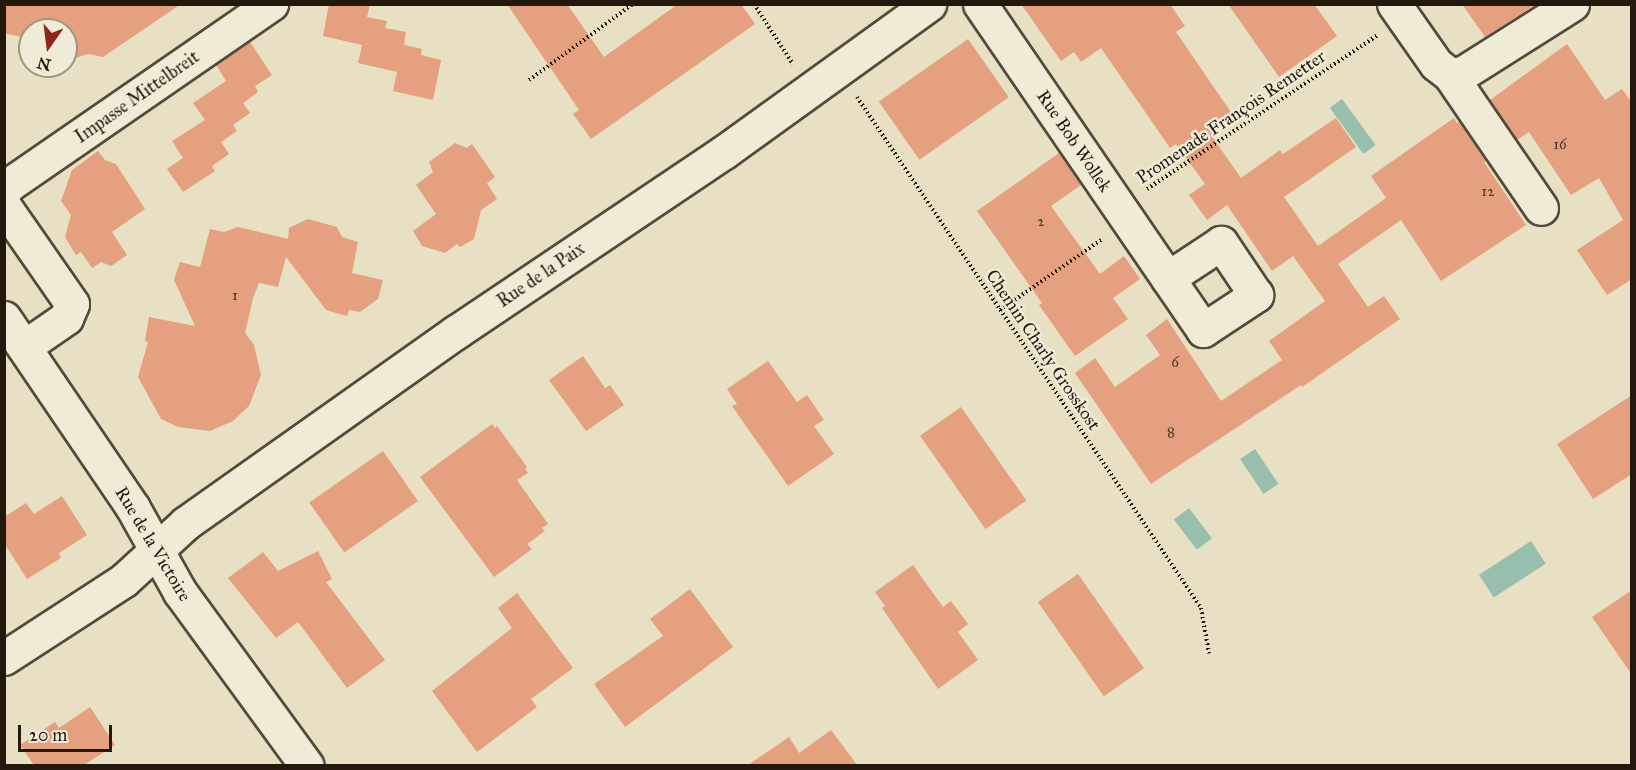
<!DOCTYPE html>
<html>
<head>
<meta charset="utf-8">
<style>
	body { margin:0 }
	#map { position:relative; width:1636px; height:770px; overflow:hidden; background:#e8e0c2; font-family:"IM FELL Great Primer",serif }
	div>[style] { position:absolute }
	.water>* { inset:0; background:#98bead; transform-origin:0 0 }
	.building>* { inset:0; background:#e4a07f; transform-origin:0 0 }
	.path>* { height:4px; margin-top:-2px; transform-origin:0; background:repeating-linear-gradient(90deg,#22180c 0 1.5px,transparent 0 4.5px) }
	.roads { filter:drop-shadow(2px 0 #544a3a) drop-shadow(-2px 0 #544a3a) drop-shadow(0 2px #544a3a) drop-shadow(0 -2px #544a3a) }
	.minor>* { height:33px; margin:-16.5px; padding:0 16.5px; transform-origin:16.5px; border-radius:16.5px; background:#f0ebd7 }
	span { translate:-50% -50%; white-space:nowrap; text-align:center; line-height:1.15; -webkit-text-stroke:5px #f0ebd7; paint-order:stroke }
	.number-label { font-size:15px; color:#523a29 }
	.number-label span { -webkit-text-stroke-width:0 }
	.street-label { font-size:18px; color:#22180c }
	.frame { position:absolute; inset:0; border:6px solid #22180c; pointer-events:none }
	.north { position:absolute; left:18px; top:18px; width:60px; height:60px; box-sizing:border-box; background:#f0ebd7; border:2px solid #9e9786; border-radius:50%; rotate:194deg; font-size:16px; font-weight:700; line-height:24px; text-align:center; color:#22180c }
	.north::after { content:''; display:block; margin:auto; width:21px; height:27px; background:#8f2418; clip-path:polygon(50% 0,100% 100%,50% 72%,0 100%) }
	.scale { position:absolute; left:18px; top:725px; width:94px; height:27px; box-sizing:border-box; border:3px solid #22180c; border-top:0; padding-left:8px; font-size:18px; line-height:21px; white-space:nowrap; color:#22180c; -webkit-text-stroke:4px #f0ebd7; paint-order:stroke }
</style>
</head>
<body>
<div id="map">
	<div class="water">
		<div style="left:1342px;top:99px;width:57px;height:15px;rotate:54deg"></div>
		<div style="left:1255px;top:449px;width:42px;height:18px;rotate:56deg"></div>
		<div style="left:1189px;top:508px;width:38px;height:19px;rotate:53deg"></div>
		<div style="left:1531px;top:541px;width:27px;height:62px;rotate:57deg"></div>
	</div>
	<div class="building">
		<div style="clip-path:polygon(4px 4px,181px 4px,103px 57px,88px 54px,66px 61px,66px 30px,30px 30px,30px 39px,4px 33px)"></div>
		<div style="clip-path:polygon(329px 4px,370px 4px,367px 17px,387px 21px,385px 28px,406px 32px,404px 45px,422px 49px,421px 55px,441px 60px,433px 100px,393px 91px,397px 72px,358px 63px,362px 45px,323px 36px)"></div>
		<div style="clip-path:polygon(507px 4px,567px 4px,604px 57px,678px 4px,741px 4px,755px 24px,591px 139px,573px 114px,579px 110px)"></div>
		<div style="clip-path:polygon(1021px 4px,1170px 4px,1185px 26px,1176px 32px,1235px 118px,1211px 135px,1241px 178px,1280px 150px,1283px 154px,1336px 118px,1356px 147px,1284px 197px,1318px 246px,1386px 198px,1371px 176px,1454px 118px,1457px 123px,1459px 122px,1486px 161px,1484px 162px,1526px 225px,1441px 281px,1401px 220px,1338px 264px,1368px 307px,1384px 296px,1400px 319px,1302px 387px,1301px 385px,1151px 484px,1075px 373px,1095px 358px,1115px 387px,1160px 355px,1146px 335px,1167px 319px,1221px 401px,1282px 360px,1269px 341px,1325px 301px,1293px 256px,1272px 271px,1227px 205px,1207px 220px,1189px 195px,1205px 184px,1176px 144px,1170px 148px,1101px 48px,1081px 62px,1074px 52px,1061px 61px)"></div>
		<div style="clip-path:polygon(1228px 4px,1314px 4px,1337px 36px,1279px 77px)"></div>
		<div style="clip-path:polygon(1462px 4px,1536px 4px,1485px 37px)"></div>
		<div style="left:968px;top:39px;width:71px;height:109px;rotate:55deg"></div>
		<div style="clip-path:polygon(250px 42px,272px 75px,255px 86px,258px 92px,243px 103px,250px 113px,233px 125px,237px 131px,221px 142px,229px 154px,212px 166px,215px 171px,183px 192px,167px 169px,183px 158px,172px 141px,205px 120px,193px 103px,226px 81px,216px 65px)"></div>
		<div style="clip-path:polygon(1567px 44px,1605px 100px,1622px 89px,1632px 103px,1632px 279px,1607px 295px,1577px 250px,1623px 220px,1599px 178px,1571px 195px,1529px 132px,1517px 140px,1490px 100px)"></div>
		<div style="clip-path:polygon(455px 143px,467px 148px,472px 144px,495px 177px,487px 183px,497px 199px,481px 210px,474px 239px,460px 247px,457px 244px,445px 253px,422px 246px,413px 231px,436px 214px,416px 185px,433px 172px,429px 162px)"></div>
		<div style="clip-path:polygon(98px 151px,105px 160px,116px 164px,145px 209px,112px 232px,127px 255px,111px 266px,101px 262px,92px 268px,81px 252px,76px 255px,65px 237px,71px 215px,61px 201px,72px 170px)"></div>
		<div style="clip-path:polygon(1059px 153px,1081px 185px,1051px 206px,1100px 274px,1124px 256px,1140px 279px,1113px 298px,1128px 319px,1075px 356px,1039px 305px,1042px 303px,977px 211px)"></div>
		<div style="clip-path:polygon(308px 219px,337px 227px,342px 237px,358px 242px,352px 273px,383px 280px,378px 299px,360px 312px,349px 310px,347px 316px,326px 310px,286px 257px,278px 287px,259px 283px,253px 298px,245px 333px,254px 345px,261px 375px,249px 406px,233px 421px,210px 431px,178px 427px,161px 419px,138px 377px,148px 342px,145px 341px,149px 317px,195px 326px,174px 280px,180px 262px,200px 267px,210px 229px,224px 232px,238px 227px,288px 239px,289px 228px)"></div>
		<div style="clip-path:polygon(583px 356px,605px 388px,610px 385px,624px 405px,586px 431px,549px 380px)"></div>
		<div style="clip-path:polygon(768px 361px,797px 402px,807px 395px,824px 420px,814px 426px,834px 454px,788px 486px,732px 406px,737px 404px,727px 389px)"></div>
		<div style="clip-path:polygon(1632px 395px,1632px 474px,1593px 499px,1557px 444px)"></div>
		<div style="left:961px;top:407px;width:114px;height:50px;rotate:55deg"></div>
		<div style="clip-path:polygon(492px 424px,495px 428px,497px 426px,527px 467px,525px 469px,528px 473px,517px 480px,548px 524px,542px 528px,545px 531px,527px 544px,532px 549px,494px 577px,420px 477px)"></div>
		<div style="left:383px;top:451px;width:61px;height:90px;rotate:55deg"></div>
		<div style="clip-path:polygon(62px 496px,87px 535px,59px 553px,61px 558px,27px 579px,4px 543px,4px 517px,26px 503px,34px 514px)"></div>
		<div style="clip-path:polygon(318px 551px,332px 579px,326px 582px,385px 660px,347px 688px,298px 622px,276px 638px,228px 578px,263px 552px,278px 571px)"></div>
		<div style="clip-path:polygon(913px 565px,943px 607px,951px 601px,968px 624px,958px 632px,978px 660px,938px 689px,882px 608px,885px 606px,875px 592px)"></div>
		<div style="left:1078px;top:574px;width:115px;height:49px;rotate:55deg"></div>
		<div style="clip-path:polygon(690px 589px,733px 647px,625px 727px,594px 684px,663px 636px,650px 619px)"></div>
		<div style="clip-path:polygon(1632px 590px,1632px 675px,1592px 617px)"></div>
		<div style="clip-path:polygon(517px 593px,573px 668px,531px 699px,537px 707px,477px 752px,432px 691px,512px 628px,498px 608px)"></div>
		<div style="clip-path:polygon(90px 707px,115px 745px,84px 765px,34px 765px,20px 745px,55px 722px,59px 728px)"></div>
		<div style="clip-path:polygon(831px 730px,857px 765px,748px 765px,789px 737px,799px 753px)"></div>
	</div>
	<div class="path">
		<div style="left:754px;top:4px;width:72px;rotate:57deg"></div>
		<div style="left:529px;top:80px;width:129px;rotate:-36.2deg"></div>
		<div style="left:857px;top:97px;width:616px;rotate:56.05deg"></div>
		<div style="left:1201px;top:608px;width:46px;rotate:79.9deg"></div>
		<div style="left:1147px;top:189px;width:278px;rotate:-33.7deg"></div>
		<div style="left:1000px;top:310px;width:123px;rotate:-34.7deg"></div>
	</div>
	<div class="roads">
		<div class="minor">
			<div style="left:980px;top:4px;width:395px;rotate:55.6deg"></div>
			<div style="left:1203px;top:330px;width:64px;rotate:-33.4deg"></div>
			<div style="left:1256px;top:295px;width:63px;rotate:-123.9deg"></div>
			<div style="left:1221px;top:243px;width:64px;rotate:146.6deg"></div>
			<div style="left:1394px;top:4px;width:73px;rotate:55deg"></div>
			<div style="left:1436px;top:64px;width:18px;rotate:38deg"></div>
			<div style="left:1450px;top:75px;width:13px;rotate:-9deg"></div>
			<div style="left:1463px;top:73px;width:129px;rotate:-32.3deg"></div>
			<div style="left:1450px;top:75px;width:161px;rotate:55.6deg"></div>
			<div style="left:4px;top:192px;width:7px;rotate:-63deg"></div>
			<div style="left:7px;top:186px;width:321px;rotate:-34.6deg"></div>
			<div style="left:4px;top:206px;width:119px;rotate:55.2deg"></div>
			<div style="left:72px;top:304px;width:15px;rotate:113deg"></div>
			<div style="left:66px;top:318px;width:51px;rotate:145.4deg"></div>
			<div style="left:4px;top:318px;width:230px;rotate:55.8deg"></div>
			<div style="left:133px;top:508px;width:96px;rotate:60.8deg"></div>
			<div style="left:180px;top:592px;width:215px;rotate:53.9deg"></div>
			<div style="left:4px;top:658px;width:143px;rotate:-33deg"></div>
			<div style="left:124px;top:580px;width:84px;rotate:-42.6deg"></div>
			<div style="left:186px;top:523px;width:331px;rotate:-35.3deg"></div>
			<div style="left:456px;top:332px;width:323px;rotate:-33.9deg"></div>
			<div style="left:724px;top:152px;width:253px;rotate:-35.8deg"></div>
		</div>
	</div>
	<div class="number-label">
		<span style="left:1560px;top:145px">16</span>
		<span style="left:1488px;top:192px">12</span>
		<span style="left:1041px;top:222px">2</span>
		<span style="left:235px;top:296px">1</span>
		<span style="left:1175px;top:363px">6</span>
		<span style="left:1171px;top:433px">8</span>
	</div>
	<div class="street-label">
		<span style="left:137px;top:97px;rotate:-35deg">Impasse Mittelbreit</span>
		<span style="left:1231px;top:117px;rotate:-34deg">Promenade François Remetter</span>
		<span style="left:1074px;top:141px;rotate:56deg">Rue Bob Wollek</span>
		<span style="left:541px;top:275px;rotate:-34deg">Rue de la Paix</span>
		<span style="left:1043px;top:350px;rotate:56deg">Chemin Charly Grosskost</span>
		<span style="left:153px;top:544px;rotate:59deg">Rue de la Victoire</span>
	</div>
	<div class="frame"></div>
	<div class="north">N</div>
	<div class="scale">20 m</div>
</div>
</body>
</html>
